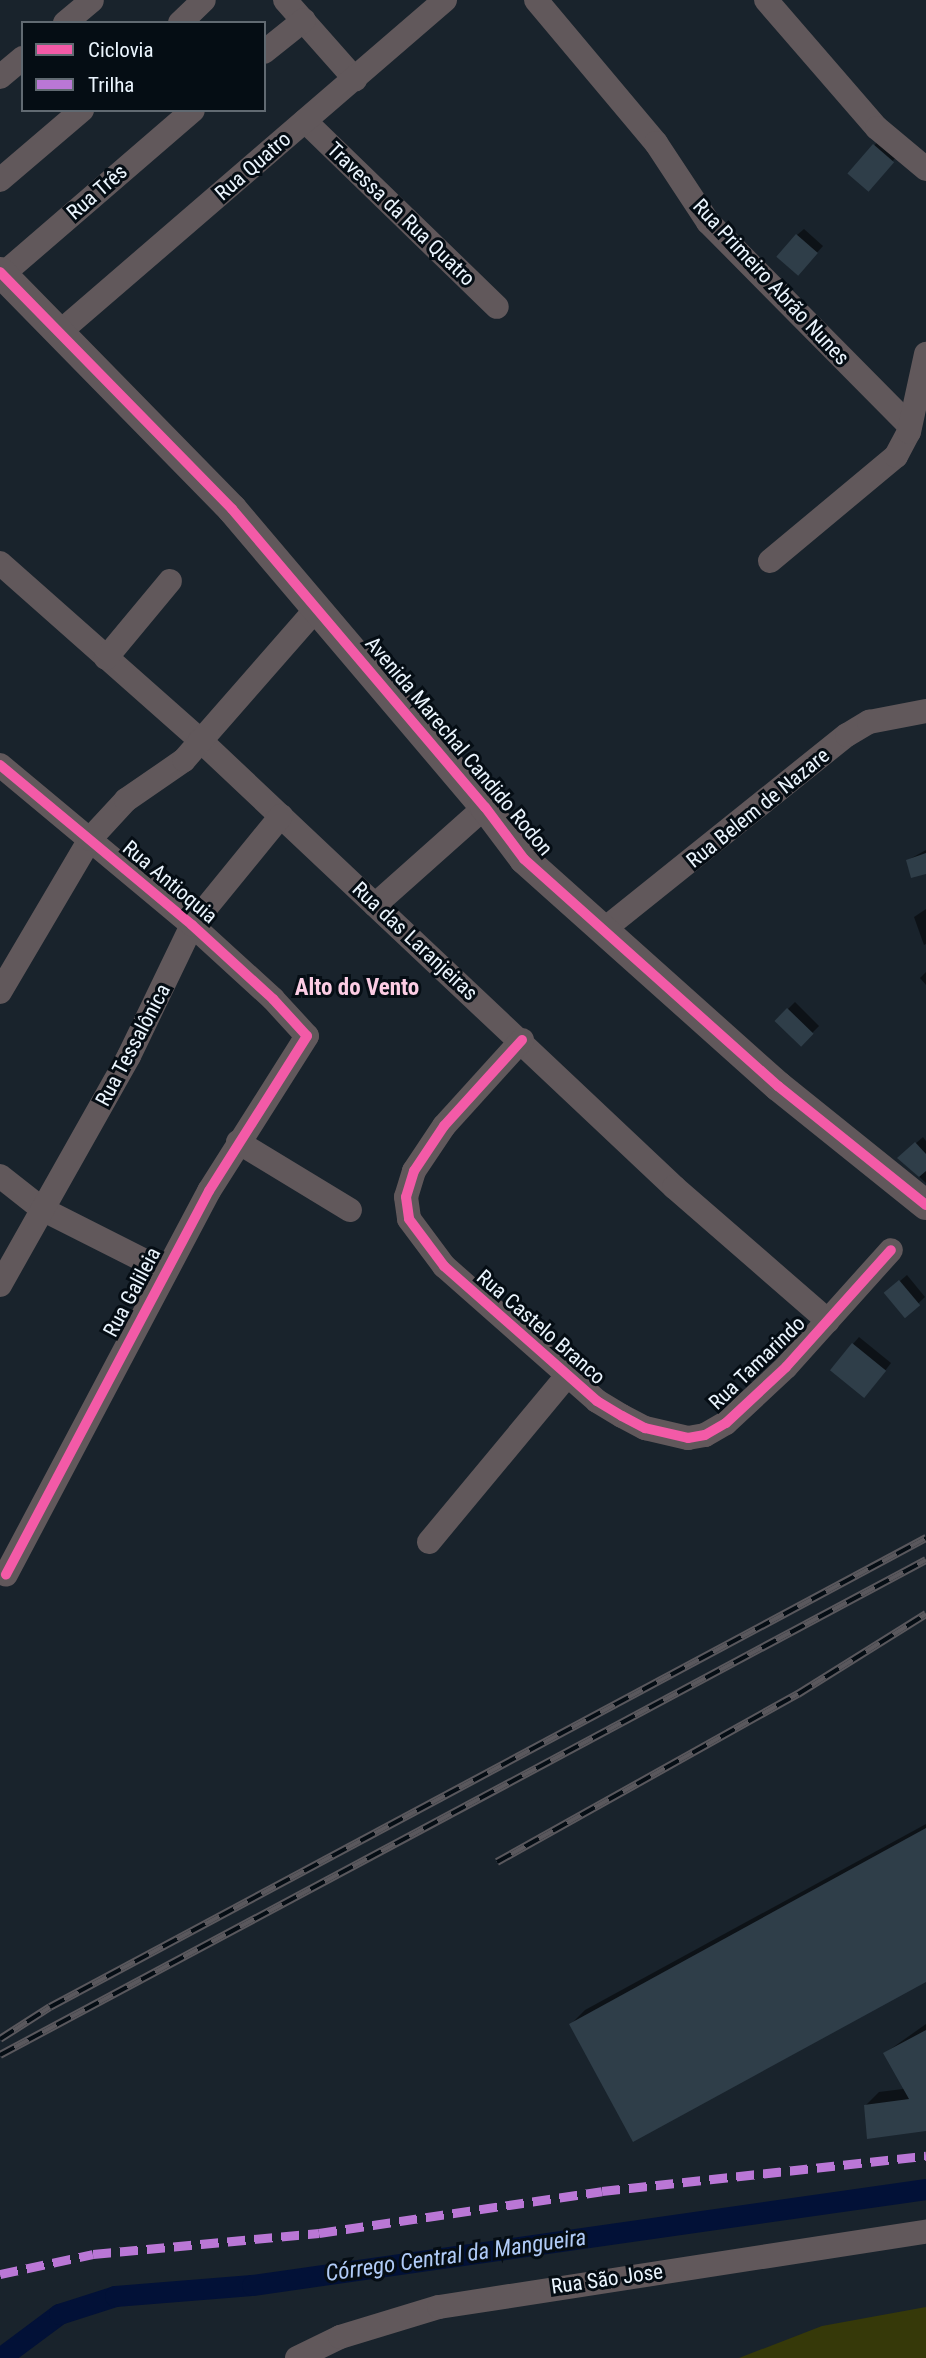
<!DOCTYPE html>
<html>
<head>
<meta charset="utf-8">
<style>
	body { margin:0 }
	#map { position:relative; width:926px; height:2358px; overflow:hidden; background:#19232c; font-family:"Roboto Condensed",sans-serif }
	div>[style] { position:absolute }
	.green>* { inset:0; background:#363909 }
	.shadow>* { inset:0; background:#0007; transform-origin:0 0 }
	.canal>* { height:21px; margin:-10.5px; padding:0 10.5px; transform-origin:10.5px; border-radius:10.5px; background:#021137 }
	.building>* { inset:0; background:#2f3e49; transform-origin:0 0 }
	.minor>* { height:24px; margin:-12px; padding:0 12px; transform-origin:12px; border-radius:12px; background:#61585b }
	.tertiary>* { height:30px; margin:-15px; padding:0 15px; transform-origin:15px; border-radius:15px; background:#61585b }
	.rail>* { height:8px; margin-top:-4px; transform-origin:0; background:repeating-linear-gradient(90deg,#050d14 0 16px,#5a585d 0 32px); box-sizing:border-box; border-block:2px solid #5a585d }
	.quiet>* { height:9px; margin-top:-4.5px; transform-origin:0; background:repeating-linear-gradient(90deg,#ba77d6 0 18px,transparent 0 27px) }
	.cycleway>* { height:10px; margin:-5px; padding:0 5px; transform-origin:5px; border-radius:5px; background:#f35aa7 }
	span { translate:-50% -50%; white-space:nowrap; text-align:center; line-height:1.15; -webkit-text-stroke:6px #050d14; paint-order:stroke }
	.street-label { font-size:21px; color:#ebf5fe }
	.neighbourhood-label { font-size:23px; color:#fccde4; font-weight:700 }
	.water-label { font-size:23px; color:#b0cbf7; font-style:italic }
	.legend { position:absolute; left:21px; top:21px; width:245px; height:91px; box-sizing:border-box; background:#050d14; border:2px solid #616a72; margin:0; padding:9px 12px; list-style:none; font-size:21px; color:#ebf5fe }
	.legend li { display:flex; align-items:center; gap:14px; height:35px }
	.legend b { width:35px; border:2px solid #616a72 }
</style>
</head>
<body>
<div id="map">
	<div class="green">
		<div style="clip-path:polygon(926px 2307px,926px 2358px,739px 2358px,822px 2326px)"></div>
	</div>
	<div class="shadow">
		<div style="left:881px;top:138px;width:24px;height:47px;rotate:42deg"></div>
		<div style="clip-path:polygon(804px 229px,823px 246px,804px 267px,797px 235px)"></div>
		<div style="clip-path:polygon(926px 850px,926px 872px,908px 860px)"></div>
		<div style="clip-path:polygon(926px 909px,926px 944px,924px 945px,914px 917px)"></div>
		<div style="clip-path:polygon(926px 972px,926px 985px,920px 978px)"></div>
		<div style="left:795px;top:1002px;width:34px;height:27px;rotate:45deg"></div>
		<div style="clip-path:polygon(923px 1137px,926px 1141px,926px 1183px,899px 1158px)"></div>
		<div style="clip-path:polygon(907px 1275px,925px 1297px,906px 1315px,893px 1287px)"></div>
		<div style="clip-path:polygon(859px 1337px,891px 1363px,871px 1389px,853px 1344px)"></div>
		<div style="clip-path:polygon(926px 1824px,926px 1980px,571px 2024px,585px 2010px)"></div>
		<div style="clip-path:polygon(926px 2024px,926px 2077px,885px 2053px)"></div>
		<div style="clip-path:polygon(926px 2086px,926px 2130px,865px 2106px,879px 2092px)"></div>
	</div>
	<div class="canal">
		<div style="left:0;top:2358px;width:74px;rotate:-36.7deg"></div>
		<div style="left:59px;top:2314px;width:59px;rotate:-17.8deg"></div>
		<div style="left:115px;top:2296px;width:137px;rotate:-4.6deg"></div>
		<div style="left:252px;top:2285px;width:681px;rotate:-8.11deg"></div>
	</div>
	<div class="building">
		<div style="left:873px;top:144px;width:28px;height:39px;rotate:41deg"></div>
		<div style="left:796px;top:234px;width:29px;height:30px;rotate:41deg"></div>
		<div style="clip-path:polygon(926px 853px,926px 874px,911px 878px,906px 860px)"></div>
		<div style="left:787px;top:1008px;width:37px;height:18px;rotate:44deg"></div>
		<div style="clip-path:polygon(915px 1142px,926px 1154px,926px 1171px,919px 1177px,897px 1158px)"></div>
		<div style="left:899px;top:1280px;width:33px;height:20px;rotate:50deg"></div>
		<div style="left:852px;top:1343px;width:44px;height:35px;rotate:39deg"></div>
		<div style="clip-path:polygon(926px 1828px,926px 1982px,633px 2142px,569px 2024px)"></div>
		<div style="clip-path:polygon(926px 2030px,926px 2131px,867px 2139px,864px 2105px,909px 2099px,883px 2053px)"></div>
	</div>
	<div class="minor">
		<div style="left:285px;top:0;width:106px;rotate:48.5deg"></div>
		<div style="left:536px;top:0;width:187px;rotate:50deg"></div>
		<div style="left:656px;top:143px;width:95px;rotate:56.6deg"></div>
		<div style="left:708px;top:222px;width:287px;rotate:45.3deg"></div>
		<div style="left:766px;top:0;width:169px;rotate:49.1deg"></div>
		<div style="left:877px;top:128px;width:64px;rotate:39.9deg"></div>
		<div style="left:65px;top:23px;width:35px;rotate:-40deg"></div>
		<div style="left:180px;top:23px;width:33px;rotate:-44deg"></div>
		<div style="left:264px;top:52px;width:51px;rotate:-38.7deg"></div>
		<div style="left:0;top:77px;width:30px;rotate:-40deg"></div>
		<div style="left:305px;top:121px;width:267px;rotate:44.1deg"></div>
		<div style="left:0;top:180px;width:108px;rotate:-40.5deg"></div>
		<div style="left:2px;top:275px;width:252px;rotate:-40.8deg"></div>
		<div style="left:61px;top:331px;width:507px;rotate:-40.76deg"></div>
		<div style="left:770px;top:561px;width:164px;rotate:-39.8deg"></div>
		<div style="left:896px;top:456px;width:27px;rotate:-62deg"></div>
		<div style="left:909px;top:432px;width:80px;rotate:-77.7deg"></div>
		<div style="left:0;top:563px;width:267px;rotate:41.5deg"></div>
		<div style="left:200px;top:740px;width:652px;rotate:43.32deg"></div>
		<div style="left:674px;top:1187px;width:204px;rotate:41deg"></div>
		<div style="left:106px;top:658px;width:100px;rotate:-50.3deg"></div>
		<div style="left:0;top:765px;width:250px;rotate:39.8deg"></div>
		<div style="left:192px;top:925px;width:110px;rotate:42.4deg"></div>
		<div style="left:273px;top:999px;width:50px;rotate:47.4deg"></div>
		<div style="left:307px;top:1036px;width:183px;rotate:122.3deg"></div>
		<div style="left:209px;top:1191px;width:434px;rotate:117.9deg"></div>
		<div style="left:375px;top:905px;width:147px;rotate:-41.7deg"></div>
		<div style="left:602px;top:931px;width:314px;rotate:-38.7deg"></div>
		<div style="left:847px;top:735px;width:26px;rotate:-31deg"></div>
		<div style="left:869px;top:722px;width:58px;rotate:-10.9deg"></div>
		<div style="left:0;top:992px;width:178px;rotate:-59.5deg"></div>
		<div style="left:90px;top:839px;width:53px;rotate:-47.3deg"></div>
		<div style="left:126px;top:800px;width:70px;rotate:-34.6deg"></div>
		<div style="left:184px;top:760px;width:203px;rotate:-48.8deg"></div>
		<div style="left:522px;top:1040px;width:116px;rotate:132.2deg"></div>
		<div style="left:444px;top:1126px;width:54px;rotate:123.7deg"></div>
		<div style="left:414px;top:1171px;width:27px;rotate:107deg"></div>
		<div style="left:406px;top:1197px;width:22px;rotate:82deg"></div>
		<div style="left:409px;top:1219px;width:59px;rotate:53.3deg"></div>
		<div style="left:444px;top:1266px;width:204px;rotate:41.4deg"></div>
		<div style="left:597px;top:1401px;width:29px;rotate:31deg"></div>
		<div style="left:622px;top:1416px;width:26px;rotate:28deg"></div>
		<div style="left:645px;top:1428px;width:44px;rotate:13.1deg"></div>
		<div style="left:688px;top:1438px;width:17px;rotate:-10deg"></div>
		<div style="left:705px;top:1435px;width:24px;rotate:-30deg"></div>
		<div style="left:726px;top:1423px;width:82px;rotate:-43deg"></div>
		<div style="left:786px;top:1367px;width:157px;rotate:-48.1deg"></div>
		<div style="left:238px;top:1142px;width:131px;rotate:31.3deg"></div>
		<div style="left:0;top:1176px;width:53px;rotate:38.2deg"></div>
		<div style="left:42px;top:1209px;width:138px;rotate:26.8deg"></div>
		<div style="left:0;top:1285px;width:263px;rotate:-60.6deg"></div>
		<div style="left:129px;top:1056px;width:145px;rotate:-64.3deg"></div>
		<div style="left:192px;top:925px;width:141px;rotate:-50.8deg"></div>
		<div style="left:429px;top:1542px;width:216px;rotate:-50.3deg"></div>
		<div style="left:297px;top:2358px;width:48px;rotate:-26deg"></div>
		<div style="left:340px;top:2337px;width:103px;rotate:-16.9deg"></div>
		<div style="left:439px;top:2307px;width:493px;rotate:-8.8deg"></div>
	</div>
	<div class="tertiary">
		<div style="left:0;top:272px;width:332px;rotate:45.6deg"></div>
		<div style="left:232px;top:509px;width:391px;rotate:49.7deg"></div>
		<div style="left:485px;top:807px;width:65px;rotate:53.1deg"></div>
		<div style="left:524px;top:859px;width:341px;rotate:41.8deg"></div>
		<div style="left:778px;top:1086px;width:190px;rotate:38.8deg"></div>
	</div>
	<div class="rail">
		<div style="left:497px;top:1862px;width:345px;rotate:-29.2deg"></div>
		<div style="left:798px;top:1694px;width:151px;rotate:-32deg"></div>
		<div style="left:0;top:2039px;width:59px;rotate:-32.6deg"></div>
		<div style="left:50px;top:2007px;width:994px;rotate:-28.16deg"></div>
		<div style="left:0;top:2055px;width:1050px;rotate:-28.13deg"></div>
	</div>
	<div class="quiet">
		<div style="left:0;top:2274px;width:95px;rotate:-12.1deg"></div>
		<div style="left:93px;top:2254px;width:227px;rotate:-5.3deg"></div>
		<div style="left:319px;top:2233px;width:286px;rotate:-8.4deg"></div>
		<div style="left:602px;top:2191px;width:326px;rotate:-6.2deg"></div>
	</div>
	<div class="cycleway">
		<div style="left:0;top:272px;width:332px;rotate:45.6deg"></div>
		<div style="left:232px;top:509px;width:391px;rotate:49.7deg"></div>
		<div style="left:485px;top:807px;width:65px;rotate:53.1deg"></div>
		<div style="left:524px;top:859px;width:341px;rotate:41.8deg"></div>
		<div style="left:778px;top:1086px;width:190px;rotate:38.8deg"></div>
		<div style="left:0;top:765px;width:250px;rotate:39.8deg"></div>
		<div style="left:192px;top:925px;width:110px;rotate:42.4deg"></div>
		<div style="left:273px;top:999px;width:50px;rotate:47.4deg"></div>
		<div style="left:307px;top:1036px;width:183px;rotate:122.3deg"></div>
		<div style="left:209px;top:1191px;width:434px;rotate:117.9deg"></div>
		<div style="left:522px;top:1040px;width:116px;rotate:132.2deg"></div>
		<div style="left:444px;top:1126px;width:54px;rotate:123.7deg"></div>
		<div style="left:414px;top:1171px;width:27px;rotate:107deg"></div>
		<div style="left:406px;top:1197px;width:22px;rotate:82deg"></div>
		<div style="left:409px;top:1219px;width:59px;rotate:53.3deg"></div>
		<div style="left:444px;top:1266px;width:204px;rotate:41.4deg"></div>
		<div style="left:597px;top:1401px;width:29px;rotate:31deg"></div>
		<div style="left:622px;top:1416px;width:26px;rotate:28deg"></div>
		<div style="left:645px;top:1428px;width:44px;rotate:13.1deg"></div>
		<div style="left:688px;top:1438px;width:17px;rotate:-10deg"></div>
		<div style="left:705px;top:1435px;width:24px;rotate:-30deg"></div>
		<div style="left:726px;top:1423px;width:82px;rotate:-43deg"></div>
		<div style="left:786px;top:1367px;width:157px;rotate:-48.1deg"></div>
	</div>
	<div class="street-label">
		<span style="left:253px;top:166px;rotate:-41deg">Rua Quatro</span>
		<span style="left:97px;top:192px;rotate:-41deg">Rua Três</span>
		<span style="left:401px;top:214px;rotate:44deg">Travessa da Rua Quatro</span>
		<span style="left:771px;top:282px;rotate:47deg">Rua Primeiro Abrão Nunes</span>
		<span style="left:459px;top:746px;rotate:50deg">Avenida Marechal Candido Rodon</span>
		<span style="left:758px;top:808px;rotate:-39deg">Rua Belem de Nazare</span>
		<span style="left:170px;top:882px;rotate:40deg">Rua Antioquia</span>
		<span style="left:415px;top:941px;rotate:43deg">Rua das Laranjeiras</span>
		<span style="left:133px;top:1045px;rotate:-62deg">Rua Tessalônica</span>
		<span style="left:132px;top:1292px;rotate:-62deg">Rua Galileia</span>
		<span style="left:541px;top:1327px;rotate:41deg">Rua Castelo Branco</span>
		<span style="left:757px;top:1363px;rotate:-44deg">Rua Tamarindo</span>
		<span style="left:607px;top:2279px;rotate:-8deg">Rua São Jose</span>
	</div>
	<div class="neighbourhood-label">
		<span style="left:357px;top:988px">Alto do Vento</span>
	</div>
	<div class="water-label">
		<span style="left:456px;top:2256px;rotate:-8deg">Córrego Central da Mangueira</span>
	</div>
	<ul class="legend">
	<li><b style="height:9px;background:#f35aa7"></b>Ciclovia</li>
	<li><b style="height:9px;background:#ba77d6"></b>Trilha</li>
	</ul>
</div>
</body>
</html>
